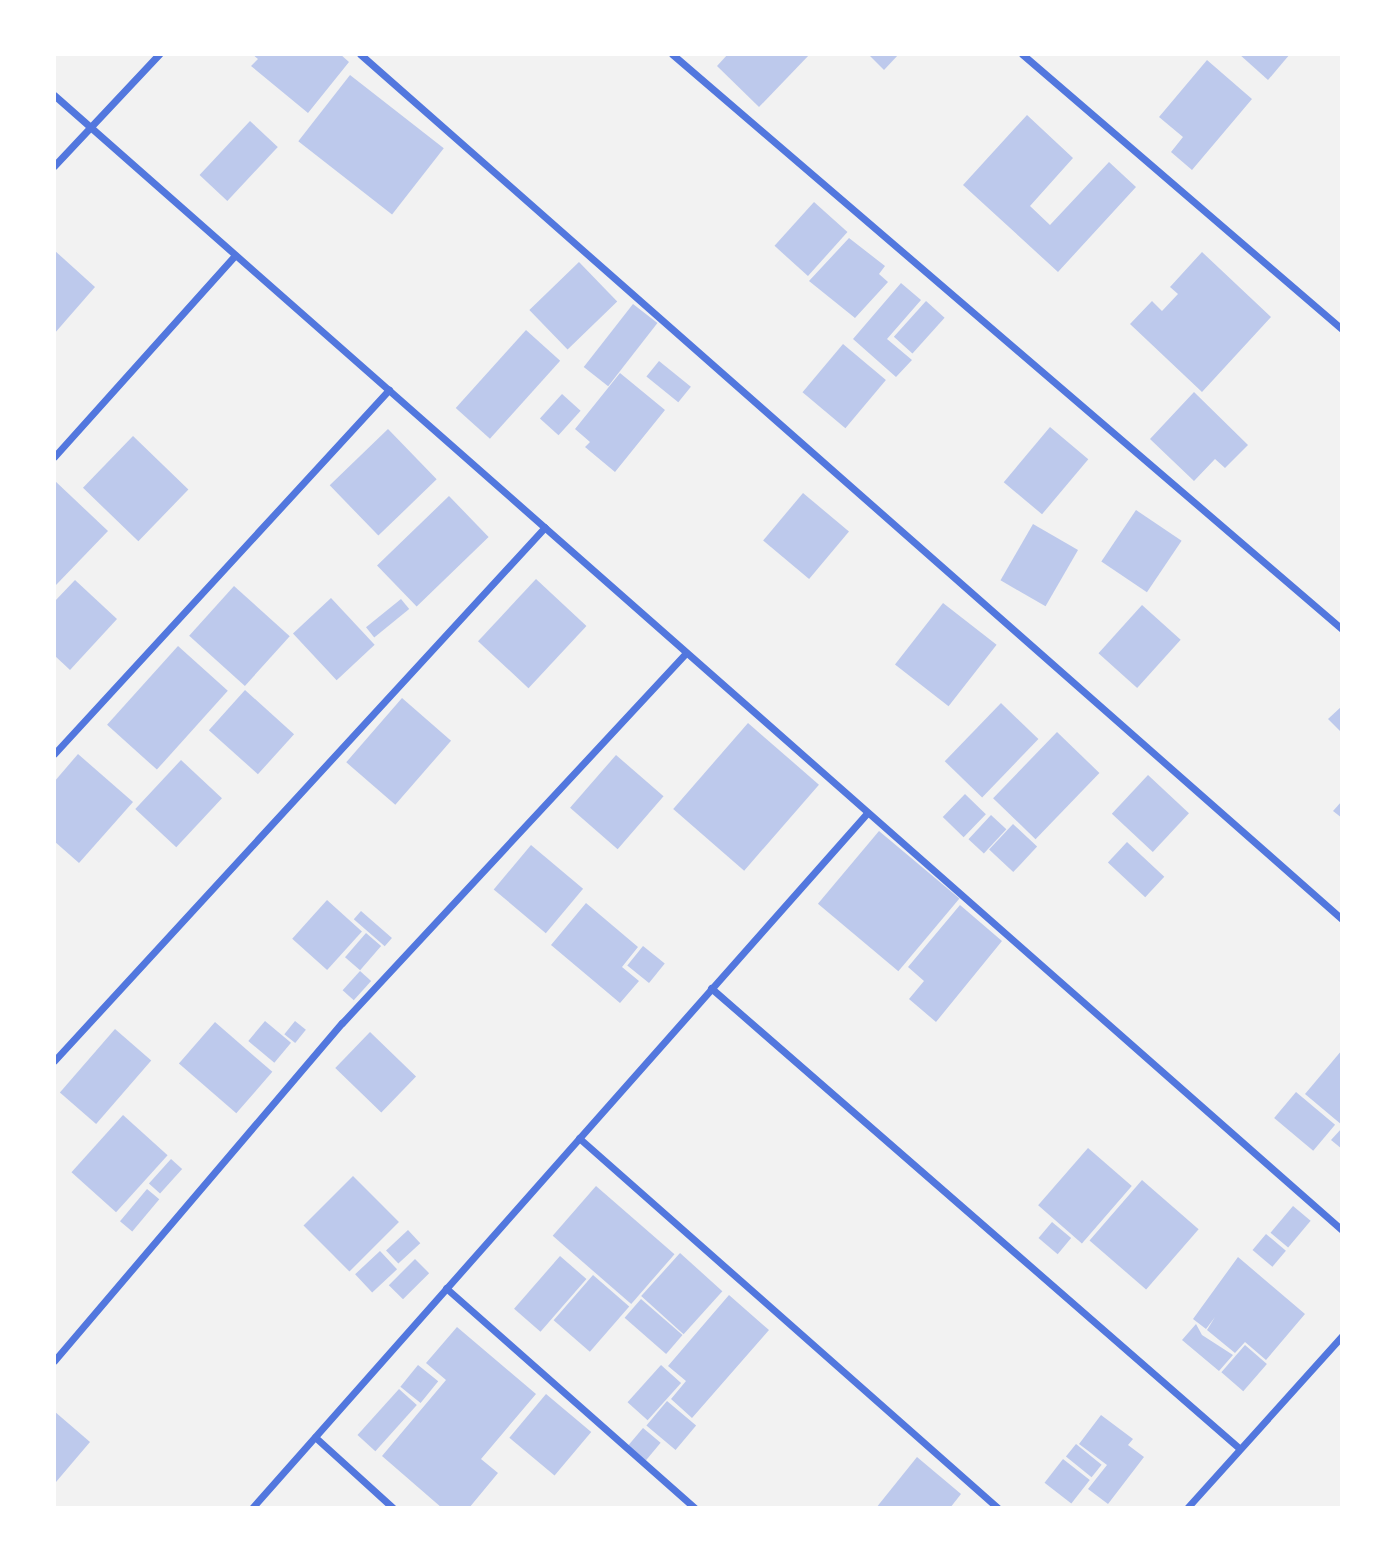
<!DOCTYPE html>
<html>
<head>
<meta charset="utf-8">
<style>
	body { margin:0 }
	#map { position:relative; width:1396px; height:1562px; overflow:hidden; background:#f2f2f2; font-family:Commissioner,sans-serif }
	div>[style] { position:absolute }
	.building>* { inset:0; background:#bdc9ec; transform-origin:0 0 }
	.minor>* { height:7px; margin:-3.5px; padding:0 3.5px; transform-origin:3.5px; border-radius:3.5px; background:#5277de }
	span { translate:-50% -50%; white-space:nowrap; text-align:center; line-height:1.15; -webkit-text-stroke:6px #fff; paint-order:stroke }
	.frame { position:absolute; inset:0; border:56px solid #fff; pointer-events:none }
</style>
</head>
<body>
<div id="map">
	<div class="building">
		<div style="clip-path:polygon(252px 54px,340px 54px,349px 62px,308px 113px,251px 66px,258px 59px)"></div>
		<div style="clip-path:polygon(728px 54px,810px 54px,759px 107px,717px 66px)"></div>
		<div style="clip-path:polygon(868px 54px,899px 54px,884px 70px)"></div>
		<div style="clip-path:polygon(1239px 54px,1290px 54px,1268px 80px)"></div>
		<div style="clip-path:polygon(1207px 60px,1252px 99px,1192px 170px,1171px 152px,1183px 137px,1159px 117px)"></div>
		<div style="left:350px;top:75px;width:119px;height:84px;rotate:38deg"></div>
		<div style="clip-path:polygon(1027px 115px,1073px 158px,1030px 206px,1050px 225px,1109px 162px,1136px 187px,1058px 272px,963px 185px)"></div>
		<div style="left:250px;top:121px;width:38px;height:74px;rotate:43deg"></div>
		<div style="left:814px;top:202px;width:45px;height:59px;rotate:42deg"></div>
		<div style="clip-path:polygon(849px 238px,885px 266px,879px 274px,888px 282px,855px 318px,809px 281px)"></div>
		<div style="clip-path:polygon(54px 250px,95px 287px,54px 334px)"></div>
		<div style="clip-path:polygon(1202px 252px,1271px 317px,1202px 392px,1130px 324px,1152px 301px,1162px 311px,1178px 294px,1170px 287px)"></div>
		<div style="left:579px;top:262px;width:55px;height:69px;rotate:46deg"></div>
		<div style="clip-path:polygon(901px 283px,921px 300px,887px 339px,912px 360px,896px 377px,853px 339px)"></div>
		<div style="left:926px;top:301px;width:25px;height:48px;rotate:42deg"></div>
		<div style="left:633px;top:304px;width:31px;height:80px;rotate:38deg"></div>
		<div style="left:526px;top:330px;width:46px;height:105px;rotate:42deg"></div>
		<div style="left:843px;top:344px;width:56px;height:63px;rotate:40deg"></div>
		<div style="left:659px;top:361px;width:41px;height:20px;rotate:39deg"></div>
		<div style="clip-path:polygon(620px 373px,665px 410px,615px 472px,585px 447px,590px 442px,575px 429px)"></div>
		<div style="clip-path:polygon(1194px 392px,1248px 445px,1225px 468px,1215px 459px,1194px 481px,1150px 439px)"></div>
		<div style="left:562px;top:394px;width:25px;height:33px;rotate:42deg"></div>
		<div style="left:1050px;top:427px;width:50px;height:72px;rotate:40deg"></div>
		<div style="left:388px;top:429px;width:70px;height:81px;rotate:46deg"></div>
		<div style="left:133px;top:436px;width:77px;height:72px;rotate:44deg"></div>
		<div style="clip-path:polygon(54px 480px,108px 531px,56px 585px,54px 583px)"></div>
		<div style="left:803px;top:493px;width:60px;height:62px;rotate:40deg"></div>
		<div style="left:449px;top:496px;width:57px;height:100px;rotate:46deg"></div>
		<div style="left:1136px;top:510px;width:55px;height:62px;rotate:34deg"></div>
		<div style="left:1033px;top:524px;width:52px;height:65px;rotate:30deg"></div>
		<div style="left:536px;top:579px;width:69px;height:85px;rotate:43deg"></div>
		<div style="clip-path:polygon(75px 580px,117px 619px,70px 670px,54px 655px,54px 602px)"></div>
		<div style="left:234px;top:586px;width:75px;height:67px;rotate:42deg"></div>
		<div style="left:331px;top:598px;width:64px;height:52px;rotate:47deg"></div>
		<div style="left:401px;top:599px;width:13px;height:45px;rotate:51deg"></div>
		<div style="left:943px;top:603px;width:68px;height:78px;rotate:38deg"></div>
		<div style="left:1142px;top:605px;width:52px;height:65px;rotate:42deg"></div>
		<div style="left:178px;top:646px;width:67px;height:106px;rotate:42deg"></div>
		<div style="left:245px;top:690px;width:66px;height:54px;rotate:42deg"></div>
		<div style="left:402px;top:698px;width:65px;height:85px;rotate:41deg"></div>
		<div style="left:1001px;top:703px;width:52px;height:81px;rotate:44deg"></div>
		<div style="clip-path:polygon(1342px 706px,1342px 733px,1328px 719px)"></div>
		<div style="left:748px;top:723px;width:94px;height:114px;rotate:41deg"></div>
		<div style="left:1057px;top:732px;width:59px;height:92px;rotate:44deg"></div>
		<div style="clip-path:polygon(78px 754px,133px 802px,79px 863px,54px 841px,54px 782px)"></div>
		<div style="left:616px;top:755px;width:63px;height:70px;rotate:41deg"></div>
		<div style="left:181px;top:760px;width:56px;height:67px;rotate:43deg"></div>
		<div style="left:1148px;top:775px;width:56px;height:53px;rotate:43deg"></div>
		<div style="left:965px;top:794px;width:29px;height:32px;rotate:44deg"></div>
		<div style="clip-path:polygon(1342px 801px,1342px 818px,1333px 811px)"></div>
		<div style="left:991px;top:815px;width:21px;height:33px;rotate:43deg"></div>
		<div style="left:1013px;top:824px;width:33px;height:35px;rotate:43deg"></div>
		<div style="left:879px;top:831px;width:105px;height:95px;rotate:40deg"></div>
		<div style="left:1127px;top:842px;width:51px;height:28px;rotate:43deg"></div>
		<div style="left:531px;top:845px;width:68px;height:58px;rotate:40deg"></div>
		<div style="left:327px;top:900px;width:47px;height:52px;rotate:42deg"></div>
		<div style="clip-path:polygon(586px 903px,638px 947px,622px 967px,639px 981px,620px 1003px,551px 945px)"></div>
		<div style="clip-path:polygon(960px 905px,1002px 941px,936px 1022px,909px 999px,924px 981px,908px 967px)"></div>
		<div style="left:361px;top:911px;width:41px;height:11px;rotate:41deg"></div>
		<div style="left:366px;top:933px;width:20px;height:32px;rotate:41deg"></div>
		<div style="left:643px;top:946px;width:28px;height:25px;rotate:39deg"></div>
		<div style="left:360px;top:971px;width:15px;height:26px;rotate:42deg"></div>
		<div style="left:265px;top:1021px;width:34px;height:26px;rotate:40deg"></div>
		<div style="left:295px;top:1021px;width:14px;height:17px;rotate:39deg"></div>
		<div style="left:215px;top:1022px;width:76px;height:55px;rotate:41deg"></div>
		<div style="left:115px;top:1029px;width:48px;height:84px;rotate:41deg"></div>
		<div style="left:370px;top:1032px;width:64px;height:50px;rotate:44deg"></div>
		<div style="clip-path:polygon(1342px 1050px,1342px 1125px,1305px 1094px)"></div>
		<div style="left:1296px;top:1092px;width:51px;height:34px;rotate:40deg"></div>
		<div style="left:123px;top:1115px;width:60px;height:77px;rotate:42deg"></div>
		<div style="clip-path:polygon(1342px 1128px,1342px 1149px,1331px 1140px)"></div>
		<div style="left:1088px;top:1148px;width:58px;height:76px;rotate:41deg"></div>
		<div style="left:171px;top:1159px;width:15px;height:33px;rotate:42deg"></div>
		<div style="left:353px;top:1176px;width:65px;height:70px;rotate:45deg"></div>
		<div style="left:1142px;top:1180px;width:75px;height:80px;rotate:41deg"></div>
		<div style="left:596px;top:1186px;width:104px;height:66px;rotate:41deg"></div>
		<div style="left:147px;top:1189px;width:16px;height:42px;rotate:40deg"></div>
		<div style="left:1293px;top:1206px;width:23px;height:35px;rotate:40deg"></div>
		<div style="left:1052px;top:1222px;width:25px;height:21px;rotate:40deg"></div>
		<div style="left:408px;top:1230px;width:18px;height:30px;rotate:47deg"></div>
		<div style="left:1266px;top:1234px;width:26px;height:21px;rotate:40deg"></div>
		<div style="left:380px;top:1251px;width:25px;height:34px;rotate:47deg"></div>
		<div style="left:680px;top:1253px;width:57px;height:58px;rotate:42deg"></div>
		<div style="left:560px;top:1256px;width:35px;height:70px;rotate:41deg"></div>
		<div style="clip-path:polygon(1238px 1257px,1305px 1314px,1266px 1360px,1245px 1342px,1235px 1353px,1207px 1330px,1215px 1317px,1206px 1329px,1193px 1319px)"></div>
		<div style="left:415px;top:1259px;width:20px;height:37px;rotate:45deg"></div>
		<div style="left:593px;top:1275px;width:48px;height:60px;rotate:41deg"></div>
		<div style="clip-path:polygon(729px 1295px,769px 1330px,692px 1418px,671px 1399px,686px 1381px,668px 1366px)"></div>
		<div style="left:641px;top:1299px;width:55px;height:25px;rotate:41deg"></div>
		<div style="clip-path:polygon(1196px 1324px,1202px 1335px,1233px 1355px,1219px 1371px,1182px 1340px)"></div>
		<div style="clip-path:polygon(457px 1327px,536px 1394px,481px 1459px,498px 1473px,469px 1508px,442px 1508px,382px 1456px,446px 1380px,426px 1363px)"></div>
		<div style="left:1245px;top:1345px;width:29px;height:36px;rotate:41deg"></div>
		<div style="left:418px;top:1365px;width:26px;height:28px;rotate:39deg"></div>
		<div style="left:661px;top:1365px;width:27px;height:50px;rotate:42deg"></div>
		<div style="left:399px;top:1389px;width:24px;height:62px;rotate:42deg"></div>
		<div style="left:546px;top:1394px;width:59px;height:57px;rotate:40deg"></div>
		<div style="left:667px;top:1401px;width:38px;height:32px;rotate:40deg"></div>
		<div style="clip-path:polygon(54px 1411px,90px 1442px,56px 1482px,54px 1480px)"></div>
		<div style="clip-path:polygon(1101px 1415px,1133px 1439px,1128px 1445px,1144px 1457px,1108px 1504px,1088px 1489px,1107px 1465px,1079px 1444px)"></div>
		<div style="left:643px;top:1428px;width:23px;height:23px;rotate:40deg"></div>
		<div style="left:1076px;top:1444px;width:33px;height:16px;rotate:39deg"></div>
		<div style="clip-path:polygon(917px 1457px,961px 1494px,950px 1508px,876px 1508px)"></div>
		<div style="left:1063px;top:1459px;width:34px;height:30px;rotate:38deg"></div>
	</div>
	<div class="minor">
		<div style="left:360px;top:54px;width:1309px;rotate:41.38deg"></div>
		<div style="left:672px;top:54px;width:883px;rotate:40.64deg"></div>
		<div style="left:1022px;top:54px;width:422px;rotate:40.7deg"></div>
		<div style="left:54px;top:95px;width:1717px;rotate:41.39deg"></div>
		<div style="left:54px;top:166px;width:154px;rotate:-46.8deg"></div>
		<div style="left:54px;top:457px;width:271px;rotate:-48.1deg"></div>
		<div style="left:54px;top:754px;width:495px;rotate:-47.4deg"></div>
		<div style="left:711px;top:988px;width:700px;rotate:41.06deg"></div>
		<div style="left:54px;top:1061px;width:725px;rotate:-47.4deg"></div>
		<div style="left:579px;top:1138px;width:559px;rotate:41.45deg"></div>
		<div style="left:446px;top:1288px;width:332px;rotate:41.5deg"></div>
		<div style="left:54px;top:1361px;width:444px;rotate:-49.6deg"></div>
		<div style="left:342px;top:1023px;width:505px;rotate:-47.09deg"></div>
		<div style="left:315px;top:1437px;width:105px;rotate:42.3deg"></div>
		<div style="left:252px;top:1508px;width:928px;rotate:-48.49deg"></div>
		<div style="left:1187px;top:1508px;width:232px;rotate:-48deg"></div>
	</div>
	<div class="frame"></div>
</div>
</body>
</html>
